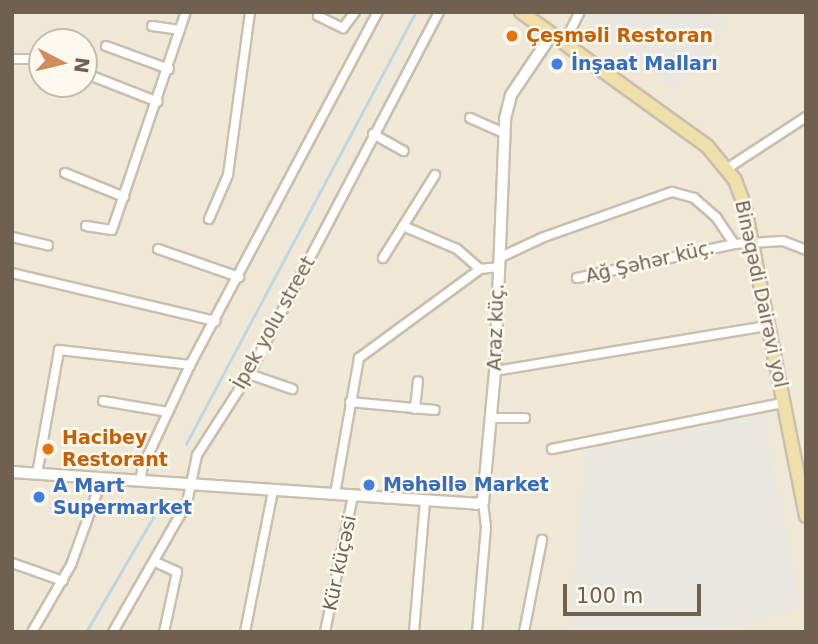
<!DOCTYPE html>
<html>
<head>
<meta charset="utf-8">
<style>
	body { margin:0 }
	#map { position:relative; width:818px; height:644px; overflow:hidden; background:#f9f5e8; font-family:"DejaVu Sans",sans-serif }
	div>[style] { position:absolute }
	.residential>* { inset:0; background:#f0e8d7 }
	.industrial>* { inset:0; background:#eae7e1 }
	.stream>* { height:2.5px; margin:-1.25px; padding:0 1.25px; transform-origin:1.25px; border-radius:1.25px; background:#bfd6e0 }
	.roads { filter:drop-shadow(2px 0 #cabfaf) drop-shadow(-2px 0 #cabfaf) drop-shadow(0 2px #cabfaf) drop-shadow(0 -2px #cabfaf) }
	.minor>* { height:8px; margin:-4px; padding:0 4px; transform-origin:4px; border-radius:4px; background:#fff }
	.tertiary>* { height:10px; margin:-5px; padding:0 5px; transform-origin:5px; border-radius:5px; background:#fff }
	.primary>* { height:12px; margin:-6px; padding:0 6px; transform-origin:6px; border-radius:6px; background:#efe0a9 }
	.dots>* { width:19px; height:19px; translate:-50% -50%; box-sizing:border-box; border:4px solid #fdf9ee; border-radius:50% }
	span { translate:-50% -50%; white-space:nowrap; text-align:center; line-height:1.15; -webkit-text-stroke:5px #fdf9ee; paint-order:stroke }
	.food-label { font-size:19px; color:#c56008; font-weight:700 }
	.left { translate:0 -50%; text-align:left }
	.shop-label { font-size:19px; color:#366cbe; font-weight:700 }
	.street-label { font-size:19px; color:#70604f }
	.frame { position:absolute; inset:0; border:14px solid #70604f; pointer-events:none }
	.north { position:absolute; left:28px; top:28px; width:70px; height:70px; box-sizing:border-box; background:#fdf9ee; border:2px solid #c5bcae; border-radius:50%; rotate:97deg; font-size:19px; font-weight:700; line-height:28px; text-align:center; color:#70604f }
	.north::after { content:''; display:block; margin:auto; width:24px; height:32px; background:#d38b5e; clip-path:polygon(50% 0,100% 100%,50% 72%,0 100%) }
	.scale { position:absolute; left:563px; top:584px; width:138px; height:32px; box-sizing:border-box; border:4px solid #70604f; border-top:0; padding-left:9px; font-size:21px; line-height:24px; white-space:nowrap; color:#70604f; -webkit-text-stroke:5px #fdf9ee; paint-order:stroke }
</style>
</head>
<body>
<div id="map">
	<div class="residential">
		<div style="clip-path:polygon(evenodd,12px 12px,806px 12px,806px 632px,12px 632px,12px 12px,42px 42px,84px 42px,84px 84px,42px 84px,42px 42px)"></div>
	</div>
	<div class="industrial">
		<div style="clip-path:polygon(585px 12px,708px 12px,727px 25px,676px 89px,582px 18px)"></div>
		<div style="clip-path:polygon(762px 415px,801px 606px,719px 632px,568px 632px,587px 451px)"></div>
	</div>
	<div class="stream">
		<div style="left:186px;top:444px;width:489px;rotate:-62deg"></div>
		<div style="left:86px;top:632px;width:137px;rotate:-59.7deg"></div>
	</div>
	<div class="roads">
		<div class="minor">
			<div style="left:318px;top:16px;width:28px;rotate:26deg"></div>
			<div style="left:343px;top:28px;width:20px;rotate:-53deg"></div>
			<div style="left:152px;top:26px;width:28px;rotate:8deg"></div>
			<div style="left:564px;top:43px;width:35px;rotate:-63deg"></div>
			<div style="left:106px;top:46px;width:67px;rotate:20.1deg"></div>
			<div style="left:12px;top:59px;width:29px"></div>
			<div style="left:84px;top:73px;width:79px;rotate:21.4deg"></div>
			<div style="left:470px;top:118px;width:36px;rotate:24deg"></div>
			<div style="left:373px;top:134px;width:35px;rotate:29deg"></div>
			<div style="left:728px;top:168px;width:93px;rotate:-33.2deg"></div>
			<div style="left:65px;top:173px;width:64px;rotate:22.1deg"></div>
			<div style="left:209px;top:219px;width:48px;rotate:-66.6deg"></div>
			<div style="left:228px;top:175px;width:164px;rotate:-82.3deg"></div>
			<div style="left:86px;top:226px;width:26px;rotate:9deg"></div>
			<div style="left:112px;top:230px;width:230px;rotate:-71.3deg"></div>
			<div style="left:403px;top:226px;width:59px;rotate:23.1deg"></div>
			<div style="left:457px;top:249px;width:30px;rotate:41deg"></div>
			<div style="left:12px;top:237px;width:37px;rotate:13deg"></div>
			<div style="left:158px;top:249px;width:86px;rotate:19.1deg"></div>
			<div style="left:501px;top:257px;width:47px;rotate:-24.9deg"></div>
			<div style="left:544px;top:237px;width:136px;rotate:-19.4deg"></div>
			<div style="left:672px;top:192px;width:23px;rotate:15deg"></div>
			<div style="left:694px;top:198px;width:29px;rotate:41deg"></div>
			<div style="left:716px;top:217px;width:32px;rotate:56deg"></div>
			<div style="left:383px;top:258px;width:98px;rotate:-57.9deg"></div>
			<div style="left:12px;top:273px;width:209px;rotate:13.3deg"></div>
			<div style="left:577px;top:278px;width:161px;rotate:-12.2deg"></div>
			<div style="left:734px;top:244px;width:49px;rotate:-3.5deg"></div>
			<div style="left:783px;top:241px;width:25px;rotate:21deg"></div>
			<div style="left:495px;top:371px;width:276px;rotate:-9.4deg"></div>
			<div style="left:249px;top:374px;width:46px;rotate:19.2deg"></div>
			<div style="left:103px;top:401px;width:66px;rotate:9.6deg"></div>
			<div style="left:350px;top:402px;width:85px;rotate:5.4deg"></div>
			<div style="left:415px;top:409px;width:28px;rotate:-84deg"></div>
			<div style="left:492px;top:418px;width:33px"></div>
			<div style="left:552px;top:449px;width:236px;rotate:-11.3deg"></div>
			<div style="left:37px;top:474px;width:126px;rotate:-79.9deg"></div>
			<div style="left:59px;top:350px;width:132px;rotate:6.5deg"></div>
			<div style="left:140px;top:481px;width:15px;rotate:-79deg"></div>
			<div style="left:143px;top:466px;width:111px;rotate:-65deg"></div>
			<div style="left:190px;top:365px;width:400px;rotate:-62deg"></div>
			<div style="left:335px;top:494px;width:138px;rotate:-80deg"></div>
			<div style="left:359px;top:358px;width:150px;rotate:-36.3deg"></div>
			<div style="left:480px;top:269px;width:18px;rotate:-6deg"></div>
			<div style="left:155px;top:562px;width:24px;rotate:24deg"></div>
			<div style="left:177px;top:572px;width:61px;rotate:102.2deg"></div>
			<div style="left:12px;top:563px;width:54px;rotate:19.4deg"></div>
			<div style="left:32px;top:632px;width:78px;rotate:-59.8deg"></div>
			<div style="left:71px;top:565px;width:91px;rotate:-70.2deg"></div>
			<div style="left:113px;top:632px;width:149px;rotate:-60.2deg"></div>
			<div style="left:187px;top:503px;width:49px;rotate:-78.2deg"></div>
			<div style="left:197px;top:455px;width:96px;rotate:-57.3deg"></div>
			<div style="left:249px;top:374px;width:409px;rotate:-62.3deg"></div>
			<div style="left:245px;top:632px;width:144px;rotate:-78.8deg"></div>
			<div style="left:325px;top:632px;width:140px;rotate:-78.4deg"></div>
			<div style="left:414px;top:632px;width:131px;rotate:-85.2deg"></div>
			<div style="left:477px;top:632px;width:105px;rotate:-85.1deg"></div>
			<div style="left:486px;top:527px;width:26px;rotate:-97deg"></div>
			<div style="left:524px;top:632px;width:94px;rotate:-78.9deg"></div>
		</div>
		<div class="tertiary">
			<div style="left:12px;top:472px;width:465px;rotate:3.9deg"></div>
			<div style="left:476px;top:504px;width:8px;rotate:-23deg"></div>
			<div style="left:483px;top:501px;width:131px;rotate:-84.7deg"></div>
			<div style="left:495px;top:371px;width:252px;rotate:-87.7deg"></div>
			<div style="left:505px;top:119px;width:25px;rotate:-76deg"></div>
			<div style="left:511px;top:95px;width:73px;rotate:-56.1deg"></div>
		</div>
		<div class="primary">
			<div style="left:521px;top:12px;width:229px;rotate:35.8deg"></div>
			<div style="left:707px;top:146px;width:44px;rotate:50.5deg"></div>
			<div style="left:735px;top:180px;width:30px;rotate:70deg"></div>
			<div style="left:745px;top:208px;width:314px;rotate:78.8deg"></div>
		</div>
	</div>
	<div class="dots">
		<div style="left:512px;top:36px;background:#e8710a"></div>
		<div style="left:557px;top:64px;background:#3f7fe0"></div>
		<div style="left:48px;top:449px;background:#e8710a"></div>
		<div style="left:369px;top:485px;background:#3f7fe0"></div>
		<div style="left:39px;top:497px;background:#3f7fe0"></div>
	</div>
	<div class="food-label">
		<span class="left" style="left:526px;top:36px">Çeşməli Restoran</span>
		<span class="left" style="left:62px;top:449px">Hacibey<br>Restorant</span>
	</div>
	<div class="shop-label">
		<span class="left" style="left:571px;top:64px">İnşaat Malları</span>
		<span class="left" style="left:383px;top:485px">Məhəllə Market</span>
		<span class="left" style="left:53px;top:497px">A Mart<br>Supermarket</span>
	</div>
	<div class="street-label">
		<span style="left:650px;top:262px;rotate:-13deg">Ağ Şəhər küç.</span>
		<span style="left:761px;top:294px;rotate:78deg">Binəqədi Dairəvi yol</span>
		<span style="left:274px;top:323px;rotate:-61deg">İpek yolu street</span>
		<span style="left:496px;top:327px;rotate:-88deg">Araz küç.</span>
		<span style="left:340px;top:563px;rotate:-78deg">Kür küçəsi</span>
	</div>
	<div class="frame"></div>
	<div class="north">N</div>
	<div class="scale">100 m</div>
</div>
</body>
</html>
